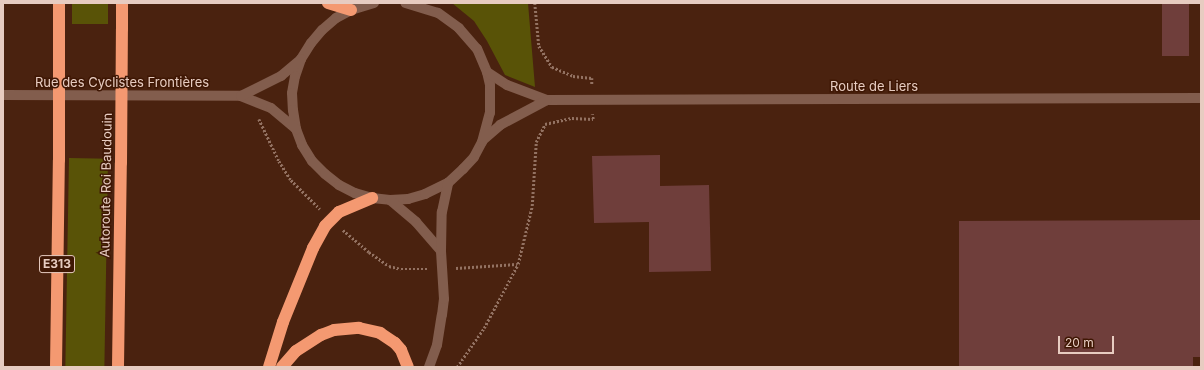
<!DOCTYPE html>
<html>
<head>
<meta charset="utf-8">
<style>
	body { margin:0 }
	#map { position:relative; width:1204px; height:370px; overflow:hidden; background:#4a220f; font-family:Inter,sans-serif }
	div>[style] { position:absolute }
	.green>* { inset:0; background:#595307; transform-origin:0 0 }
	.building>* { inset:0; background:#6f3e3b; transform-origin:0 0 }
	.path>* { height:2.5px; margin-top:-1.25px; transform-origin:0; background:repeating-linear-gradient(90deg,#937262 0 2px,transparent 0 4px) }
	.minor>* { height:10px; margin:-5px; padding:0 5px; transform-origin:5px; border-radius:5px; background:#825d4d }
	.highway>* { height:12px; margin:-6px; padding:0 6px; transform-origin:6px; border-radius:6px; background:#f49971 }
	.highway-bridge>* { height:12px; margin:-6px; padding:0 6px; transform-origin:6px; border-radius:6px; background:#f49971 }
	span { translate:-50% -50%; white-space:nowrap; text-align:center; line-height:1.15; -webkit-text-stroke:3px #3f1704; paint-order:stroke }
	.shield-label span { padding:1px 3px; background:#3f1704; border:1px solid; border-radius:3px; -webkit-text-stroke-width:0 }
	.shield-label { font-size:12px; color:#e7ccc1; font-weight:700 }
	.street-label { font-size:13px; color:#e7ccc1 }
	.frame { position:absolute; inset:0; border:4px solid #e7ccc1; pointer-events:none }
	.scale { position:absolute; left:1058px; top:336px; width:56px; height:18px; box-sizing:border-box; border:2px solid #e7ccc1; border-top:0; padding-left:5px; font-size:12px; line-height:14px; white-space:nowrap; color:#e7ccc1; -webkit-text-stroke:3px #3f1704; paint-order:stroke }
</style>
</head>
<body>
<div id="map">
	<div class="green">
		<div style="left:72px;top:3px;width:36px;height:21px"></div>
		<div style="clip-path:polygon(452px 3px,528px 3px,535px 87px,505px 75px,487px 41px,474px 21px)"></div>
		<div style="left:69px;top:158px;width:39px;height:209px;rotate:1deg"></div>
	</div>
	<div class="building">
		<div style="left:1162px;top:3px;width:27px;height:53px"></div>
		<div style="clip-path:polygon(660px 155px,660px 186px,709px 185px,711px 271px,649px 272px,649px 222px,594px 223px,592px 156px)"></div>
		<div style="clip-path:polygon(1201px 220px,1201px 357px,1193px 357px,1193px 367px,959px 367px,959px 221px)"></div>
	</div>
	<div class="path">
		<div style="left:535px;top:3px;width:43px;rotate:84.7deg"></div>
		<div style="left:539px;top:46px;width:25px;rotate:58deg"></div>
		<div style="left:552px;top:67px;width:23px;rotate:23deg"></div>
		<div style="left:573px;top:76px;width:19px;rotate:6deg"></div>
		<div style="left:592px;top:78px;width:7px;rotate:90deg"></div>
		<div style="left:259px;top:119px;width:47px;rotate:64.5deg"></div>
		<div style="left:279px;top:161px;width:22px;rotate:58deg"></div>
		<div style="left:291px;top:180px;width:41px;rotate:45deg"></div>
		<div style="left:343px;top:230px;width:34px;rotate:40deg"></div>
		<div style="left:369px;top:252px;width:24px;rotate:35deg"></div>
		<div style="left:389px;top:266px;width:12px;rotate:14deg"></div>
		<div style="left:401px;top:269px;width:26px"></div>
		<div style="left:456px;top:268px;width:61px;rotate:-3.8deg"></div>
		<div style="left:457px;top:367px;width:47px;rotate:-55.3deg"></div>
		<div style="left:484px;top:328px;width:72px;rotate:-62deg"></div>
		<div style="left:518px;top:264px;width:60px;rotate:-76.4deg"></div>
		<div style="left:532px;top:206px;width:64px;rotate:-86.4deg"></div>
		<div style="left:536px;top:142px;width:20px;rotate:-63deg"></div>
		<div style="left:545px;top:124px;width:28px;rotate:-13deg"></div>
		<div style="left:572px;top:118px;width:21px;rotate:3deg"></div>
		<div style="left:593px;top:119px;width:5px;rotate:-101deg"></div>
	</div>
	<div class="minor">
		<div style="left:374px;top:3px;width:24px;rotate:163deg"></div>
		<div style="left:351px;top:10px;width:17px;rotate:152deg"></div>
		<div style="left:336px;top:18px;width:18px;rotate:139deg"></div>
		<div style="left:322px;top:30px;width:17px;rotate:130deg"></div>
		<div style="left:311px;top:43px;width:19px;rotate:122deg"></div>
		<div style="left:301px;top:59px;width:18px;rotate:109deg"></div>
		<div style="left:295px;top:76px;width:17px;rotate:100deg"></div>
		<div style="left:292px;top:93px;width:17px;rotate:87deg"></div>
		<div style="left:293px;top:110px;width:19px;rotate:81deg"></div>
		<div style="left:296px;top:129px;width:17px;rotate:69deg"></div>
		<div style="left:302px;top:145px;width:19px;rotate:58deg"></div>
		<div style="left:312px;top:161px;width:18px;rotate:45deg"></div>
		<div style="left:325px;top:174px;width:18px;rotate:38deg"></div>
		<div style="left:339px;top:185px;width:18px;rotate:27deg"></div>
		<div style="left:355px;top:193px;width:18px;rotate:16deg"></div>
		<div style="left:372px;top:198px;width:18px;rotate:6deg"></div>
		<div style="left:390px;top:200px;width:18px;rotate:-3deg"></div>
		<div style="left:408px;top:199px;width:18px;rotate:-16deg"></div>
		<div style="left:425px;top:194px;width:25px;rotate:-26deg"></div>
		<div style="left:448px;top:183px;width:21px;rotate:-43deg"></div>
		<div style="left:463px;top:169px;width:16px;rotate:-47deg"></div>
		<div style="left:474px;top:157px;width:17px;rotate:-62deg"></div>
		<div style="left:482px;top:142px;width:30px;rotate:-75deg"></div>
		<div style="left:490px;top:113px;width:28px;rotate:-90deg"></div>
		<div style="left:490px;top:85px;width:13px;rotate:-103deg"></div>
		<div style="left:487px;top:72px;width:25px;rotate:-113deg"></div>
		<div style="left:477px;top:49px;width:28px;rotate:-131deg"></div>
		<div style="left:459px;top:28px;width:26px;rotate:-144deg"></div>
		<div style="left:438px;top:13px;width:34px;rotate:-163deg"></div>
		<div style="left:487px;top:72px;width:24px;rotate:33deg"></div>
		<div style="left:507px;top:85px;width:43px;rotate:20.6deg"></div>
		<div style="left:547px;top:100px;width:654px;rotate:-0.18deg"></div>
		<div style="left:3px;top:95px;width:238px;rotate:0.2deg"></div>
		<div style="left:241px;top:96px;width:32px;rotate:22deg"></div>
		<div style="left:271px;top:108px;width:33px;rotate:40deg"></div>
		<div style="left:241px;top:96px;width:45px;rotate:-26.6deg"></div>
		<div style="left:281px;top:76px;width:26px;rotate:-40deg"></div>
		<div style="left:483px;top:140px;width:23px;rotate:-41deg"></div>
		<div style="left:500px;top:125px;width:53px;rotate:-28deg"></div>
		<div style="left:390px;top:200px;width:34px;rotate:40deg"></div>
		<div style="left:416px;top:222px;width:38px;rotate:49deg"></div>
		<div style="left:429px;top:367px;width:23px;rotate:-70deg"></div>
		<div style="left:437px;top:345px;width:30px;rotate:-81deg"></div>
		<div style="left:442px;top:315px;width:16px;rotate:-83deg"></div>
		<div style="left:444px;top:299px;width:48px;rotate:-93.6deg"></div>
		<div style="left:441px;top:251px;width:39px;rotate:-89deg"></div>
		<div style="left:442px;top:212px;width:30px;rotate:-78deg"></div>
	</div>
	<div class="highway">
		<div style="left:328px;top:3px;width:24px;rotate:17deg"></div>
		<div style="left:59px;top:29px;width:26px;rotate:-90deg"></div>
		<div style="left:122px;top:29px;width:26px;rotate:-90deg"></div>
		<div style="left:56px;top:367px;width:207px;rotate:-89.2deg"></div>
		<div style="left:118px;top:367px;width:204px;rotate:-89.2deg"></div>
		<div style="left:269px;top:367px;width:47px;rotate:-72.7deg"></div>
		<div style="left:283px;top:322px;width:80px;rotate:-67.9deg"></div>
		<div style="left:313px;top:248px;width:25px;rotate:-61deg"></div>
		<div style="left:325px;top:226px;width:20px;rotate:-45deg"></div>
		<div style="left:339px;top:212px;width:36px;rotate:-23deg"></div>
		<div style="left:282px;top:367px;width:21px;rotate:-49deg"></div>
		<div style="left:296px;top:351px;width:30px;rotate:-33deg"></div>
		<div style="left:321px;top:335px;width:14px;rotate:-21deg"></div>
		<div style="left:334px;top:330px;width:25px;rotate:-5deg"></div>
		<div style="left:359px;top:328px;width:22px;rotate:13deg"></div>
		<div style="left:380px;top:333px;width:18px;rotate:34deg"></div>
		<div style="left:395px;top:343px;width:9px;rotate:49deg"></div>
		<div style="left:401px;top:350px;width:18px;rotate:68deg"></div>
	</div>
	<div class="highway-bridge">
		<div style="left:59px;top:160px;width:131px;rotate:-90deg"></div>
		<div style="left:121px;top:163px;width:134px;rotate:-89.6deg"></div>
	</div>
	<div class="shield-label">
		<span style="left:57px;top:264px">E313</span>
	</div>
	<div class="street-label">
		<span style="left:122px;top:82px">Rue des Cyclistes Frontières</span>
		<span style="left:874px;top:86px">Route de Liers</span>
		<span style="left:106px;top:185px;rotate:-89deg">Autoroute Roi Baudouin</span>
	</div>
	<div class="frame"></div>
	<div class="scale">20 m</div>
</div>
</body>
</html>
